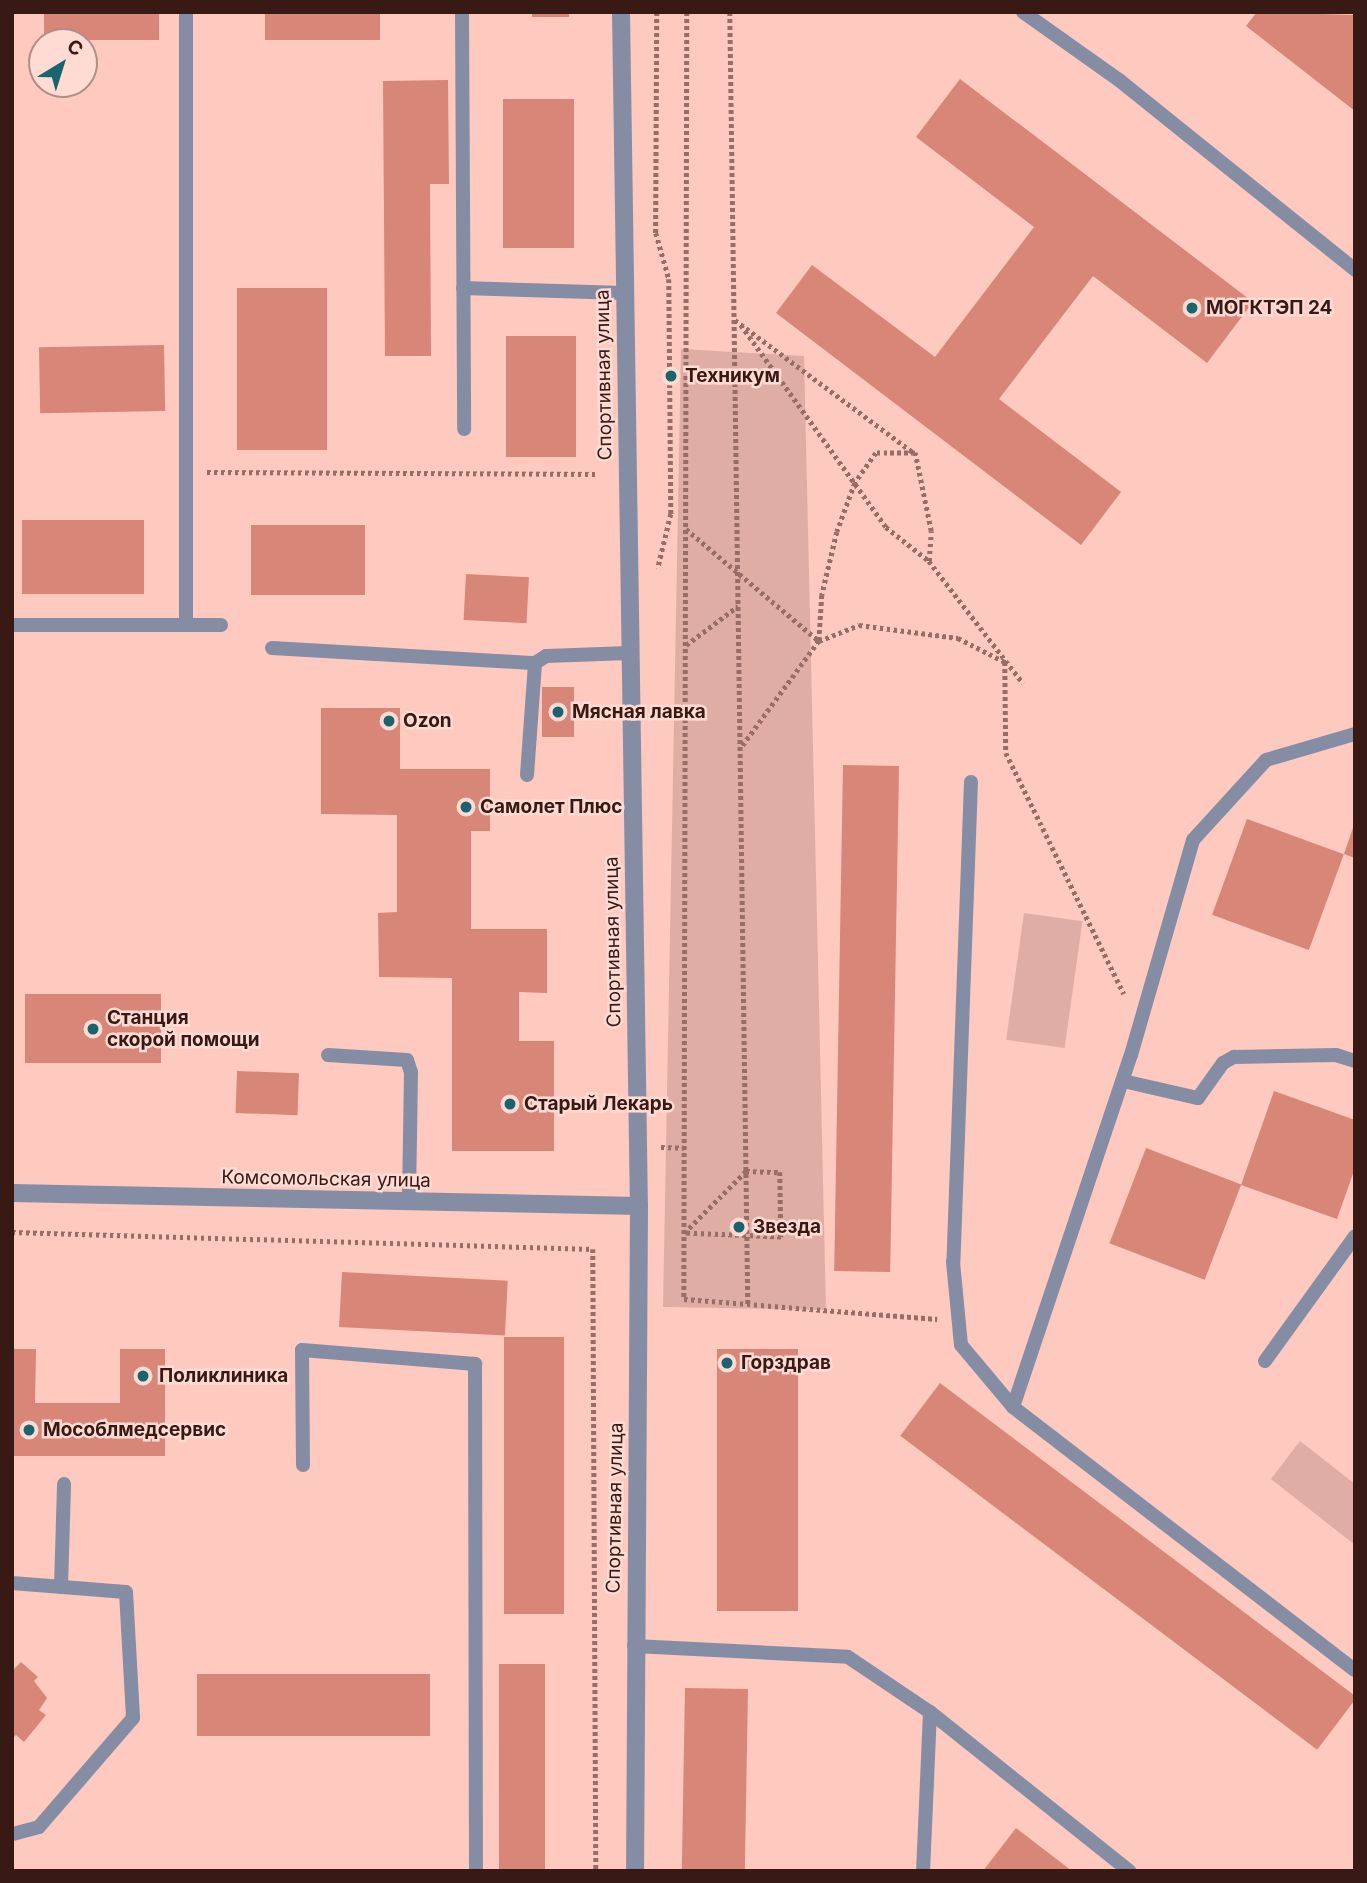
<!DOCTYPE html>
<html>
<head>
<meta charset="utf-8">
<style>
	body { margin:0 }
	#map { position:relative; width:1367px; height:1883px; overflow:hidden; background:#fec9bf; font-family:Inter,sans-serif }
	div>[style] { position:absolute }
	.green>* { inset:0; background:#e0ada4; transform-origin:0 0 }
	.building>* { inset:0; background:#d88678; transform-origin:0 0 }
	.path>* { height:4.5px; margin-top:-2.25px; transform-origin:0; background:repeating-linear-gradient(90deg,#976d66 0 3.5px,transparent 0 7px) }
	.lane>* { height:14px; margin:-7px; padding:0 7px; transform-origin:7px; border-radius:7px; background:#858da5 }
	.street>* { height:18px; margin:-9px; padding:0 9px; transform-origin:9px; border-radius:9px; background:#858da5 }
	.dots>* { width:19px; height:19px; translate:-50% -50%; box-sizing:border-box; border:4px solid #ffdbd4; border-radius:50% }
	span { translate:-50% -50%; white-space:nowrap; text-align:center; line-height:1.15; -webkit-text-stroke:5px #ffdbd4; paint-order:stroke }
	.poi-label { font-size:19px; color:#391914; font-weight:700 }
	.left { translate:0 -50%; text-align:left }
	.street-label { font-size:19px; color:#391914 }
	.frame { position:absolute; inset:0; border:14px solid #391914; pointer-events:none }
	.north { position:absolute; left:28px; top:28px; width:70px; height:70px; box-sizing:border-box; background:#ffdbd4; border:2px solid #b08d87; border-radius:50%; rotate:38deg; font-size:19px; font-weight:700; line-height:28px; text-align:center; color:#391914 }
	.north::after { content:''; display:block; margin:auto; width:24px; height:32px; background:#19646f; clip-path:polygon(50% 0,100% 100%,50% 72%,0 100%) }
</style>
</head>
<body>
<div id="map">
	<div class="green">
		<div style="clip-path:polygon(681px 349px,804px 356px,826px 1310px,663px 1307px)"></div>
		<div style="left:1024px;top:913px;width:59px;height:128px;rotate:8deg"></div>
		<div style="clip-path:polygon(1300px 1441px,1355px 1484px,1355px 1545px,1271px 1479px)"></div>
	</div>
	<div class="building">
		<div style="left:44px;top:12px;width:115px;height:28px"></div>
		<div style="left:265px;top:12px;width:115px;height:28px"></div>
		<div style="left:532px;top:12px;width:37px;height:5px"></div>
		<div style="clip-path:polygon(1257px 12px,1355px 15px,1355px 111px,1246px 26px)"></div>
		<div style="clip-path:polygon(960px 79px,1253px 302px,1207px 363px,1093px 276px,999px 399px,1121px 492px,1081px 545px,776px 313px,812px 265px,935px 357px,1034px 227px,916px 137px)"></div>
		<div style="clip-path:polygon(448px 80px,449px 184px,430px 184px,431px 356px,385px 356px,383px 81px)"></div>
		<div style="left:503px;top:99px;width:71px;height:149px"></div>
		<div style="left:237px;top:288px;width:90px;height:162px"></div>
		<div style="left:576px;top:336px;width:121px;height:70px;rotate:90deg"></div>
		<div style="left:164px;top:345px;width:66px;height:125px;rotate:89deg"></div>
		<div style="left:22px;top:520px;width:122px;height:74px"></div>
		<div style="left:251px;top:525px;width:114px;height:70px"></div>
		<div style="left:466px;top:574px;width:63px;height:46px;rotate:3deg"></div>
		<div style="left:542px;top:687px;width:32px;height:50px"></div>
		<div style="clip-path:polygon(321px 708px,400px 708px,400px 769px,490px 769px,490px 831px,471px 831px,471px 929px,547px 929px,547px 993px,519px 992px,519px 1041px,554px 1041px,554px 1151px,452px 1151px,452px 978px,379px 977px,378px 913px,397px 912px,397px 815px,321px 814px)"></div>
		<div style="left:843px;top:765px;width:56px;height:506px;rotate:1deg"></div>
		<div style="left:1247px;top:819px;width:103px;height:102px;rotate:20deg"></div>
		<div style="clip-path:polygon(1355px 822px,1355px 858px,1344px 854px)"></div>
		<div style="left:161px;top:994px;width:69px;height:136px;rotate:90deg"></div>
		<div style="left:237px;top:1071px;width:62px;height:42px;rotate:2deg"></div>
		<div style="clip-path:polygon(1274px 1091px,1355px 1120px,1355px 1168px,1337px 1219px,1241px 1185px)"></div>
		<div style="left:1146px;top:1148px;width:102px;height:102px;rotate:21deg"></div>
		<div style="left:342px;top:1272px;width:166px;height:55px;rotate:3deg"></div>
		<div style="left:504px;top:1337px;width:60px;height:277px"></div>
		<div style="clip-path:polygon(12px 1349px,36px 1349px,35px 1403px,120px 1403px,120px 1349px,165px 1349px,165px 1456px,12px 1456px)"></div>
		<div style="left:798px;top:1349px;width:262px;height:81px;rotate:90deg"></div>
		<div style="left:940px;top:1383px;width:522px;height:66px;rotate:37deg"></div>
		<div style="clip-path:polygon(21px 1662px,38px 1677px,34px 1681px,47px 1698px,39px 1710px,46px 1715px,24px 1742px,16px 1735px,12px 1739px,12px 1671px)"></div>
		<div style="left:499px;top:1664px;width:46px;height:207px"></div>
		<div style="left:197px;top:1674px;width:233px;height:62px"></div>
		<div style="left:685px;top:1688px;width:63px;height:183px;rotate:1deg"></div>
		<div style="clip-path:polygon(1016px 1828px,1072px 1871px,983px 1871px)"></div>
	</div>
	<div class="path">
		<div style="left:657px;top:12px;width:221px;rotate:90.3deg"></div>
		<div style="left:656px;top:233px;width:48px;rotate:74.2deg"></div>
		<div style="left:669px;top:279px;width:235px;rotate:89.5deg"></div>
		<div style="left:671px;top:514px;width:56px;rotate:103.5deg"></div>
		<div style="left:687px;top:12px;width:1287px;rotate:90.13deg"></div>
		<div style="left:684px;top:1299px;width:254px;rotate:4.5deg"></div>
		<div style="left:730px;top:12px;width:1292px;rotate:89.2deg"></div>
		<div style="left:735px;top:320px;width:223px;rotate:36.6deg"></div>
		<div style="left:741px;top:325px;width:249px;rotate:54.3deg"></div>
		<div style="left:886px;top:527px;width:55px;rotate:38.3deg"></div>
		<div style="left:929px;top:561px;width:154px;rotate:52.4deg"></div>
		<div style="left:207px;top:472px;width:388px;rotate:0.3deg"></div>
		<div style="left:686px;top:529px;width:174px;rotate:40.1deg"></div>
		<div style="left:819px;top:641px;width:132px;rotate:126.1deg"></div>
		<div style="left:929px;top:561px;width:30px;rotate:-86deg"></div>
		<div style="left:931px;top:531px;width:80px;rotate:-101.6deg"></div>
		<div style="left:915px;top:453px;width:39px;rotate:180deg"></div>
		<div style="left:876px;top:453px;width:37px;rotate:125deg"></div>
		<div style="left:855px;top:483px;width:52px;rotate:110.2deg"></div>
		<div style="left:837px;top:532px;width:65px;rotate:103.4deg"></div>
		<div style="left:822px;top:595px;width:46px;rotate:93.7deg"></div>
		<div style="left:819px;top:641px;width:43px;rotate:-21.8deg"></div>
		<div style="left:859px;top:625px;width:100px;rotate:7.5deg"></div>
		<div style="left:958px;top:638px;width:53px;rotate:27.1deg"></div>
		<div style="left:1005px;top:662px;width:91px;rotate:89.4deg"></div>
		<div style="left:1006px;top:753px;width:268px;rotate:63.9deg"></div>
		<div style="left:686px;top:645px;width:65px;rotate:-36.9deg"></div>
		<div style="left:661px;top:1147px;width:23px;rotate:2deg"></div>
		<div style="left:746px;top:1171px;width:34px;rotate:2deg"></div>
		<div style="left:780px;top:1172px;width:65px;rotate:89.1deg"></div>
		<div style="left:781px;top:1237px;width:97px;rotate:-177.6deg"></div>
		<div style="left:684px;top:1233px;width:88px;rotate:-45deg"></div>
		<div style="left:12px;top:1232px;width:581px;rotate:1.68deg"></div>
		<div style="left:593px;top:1249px;width:622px;rotate:89.72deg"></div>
	</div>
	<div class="lane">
		<div style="left:186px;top:12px;width:613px;rotate:90deg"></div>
		<div style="left:462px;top:12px;width:417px;rotate:89.7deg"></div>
		<div style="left:1023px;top:12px;width:118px;rotate:35.3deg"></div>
		<div style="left:1119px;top:80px;width:303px;rotate:38.8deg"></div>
		<div style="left:463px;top:288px;width:161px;rotate:1.8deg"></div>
		<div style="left:12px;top:625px;width:209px"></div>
		<div style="left:272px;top:648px;width:263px;rotate:3.3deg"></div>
		<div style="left:527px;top:775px;width:112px;rotate:-85.9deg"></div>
		<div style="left:535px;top:663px;width:13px;rotate:-32deg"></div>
		<div style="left:546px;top:656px;width:83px;rotate:-2.1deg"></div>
		<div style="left:971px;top:782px;width:480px;rotate:92.1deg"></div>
		<div style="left:953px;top:1262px;width:83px;rotate:84.5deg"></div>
		<div style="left:961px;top:1345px;width:81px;rotate:50deg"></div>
		<div style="left:1013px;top:1407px;width:431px;rotate:37.6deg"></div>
		<div style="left:328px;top:1055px;width:79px;rotate:3.6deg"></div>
		<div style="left:407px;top:1060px;width:13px;rotate:72deg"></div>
		<div style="left:411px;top:1072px;width:129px;rotate:90.9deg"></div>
		<div style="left:1123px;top:1081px;width:77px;rotate:12.8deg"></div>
		<div style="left:1198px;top:1098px;width:43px;rotate:-54.5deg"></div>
		<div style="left:1223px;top:1063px;width:13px;rotate:-29deg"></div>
		<div style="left:1234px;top:1057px;width:102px;rotate:-1.1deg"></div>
		<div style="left:1336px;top:1055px;width:20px;rotate:18deg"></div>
		<div style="left:1265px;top:1361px;width:154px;rotate:-54.2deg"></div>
		<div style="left:1013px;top:1407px;width:371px;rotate:-71.5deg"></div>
		<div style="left:1131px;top:1055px;width:224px;rotate:-73.9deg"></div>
		<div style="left:1193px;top:840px;width:108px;rotate:-47.6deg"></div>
		<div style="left:1266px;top:760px;width:93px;rotate:-16.3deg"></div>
		<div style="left:303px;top:1465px;width:115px;rotate:-90.5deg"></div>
		<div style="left:302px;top:1350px;width:174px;rotate:4.6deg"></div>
		<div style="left:475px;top:1364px;width:507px;rotate:89.89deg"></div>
		<div style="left:12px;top:1583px;width:114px;rotate:4.5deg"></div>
		<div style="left:126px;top:1592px;width:126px;rotate:86.8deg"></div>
		<div style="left:133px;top:1718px;width:144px;rotate:130.8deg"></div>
		<div style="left:39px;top:1827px;width:28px;rotate:165deg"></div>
		<div style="left:61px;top:1587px;width:103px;rotate:-88.3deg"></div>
		<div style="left:634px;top:1646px;width:214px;rotate:2.9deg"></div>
		<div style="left:848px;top:1657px;width:99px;rotate:33.9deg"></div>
		<div style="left:930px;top:1712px;width:159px;rotate:92.5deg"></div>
		<div style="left:930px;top:1712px;width:255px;rotate:38.6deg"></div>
	</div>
	<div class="street">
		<div style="left:621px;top:12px;width:1194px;rotate:89.14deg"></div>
		<div style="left:639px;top:1206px;width:665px;rotate:90.34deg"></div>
		<div style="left:12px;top:1193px;width:627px;rotate:1.19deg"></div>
	</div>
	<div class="dots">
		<div style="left:1192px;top:308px;background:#19646f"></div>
		<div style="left:671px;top:376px;background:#19646f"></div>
		<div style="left:558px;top:712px;background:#19646f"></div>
		<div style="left:389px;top:721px;background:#19646f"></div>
		<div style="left:466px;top:807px;background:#19646f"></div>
		<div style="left:93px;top:1029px;background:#19646f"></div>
		<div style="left:510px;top:1104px;background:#19646f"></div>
		<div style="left:739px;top:1227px;background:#19646f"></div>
		<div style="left:727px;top:1363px;background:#19646f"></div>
		<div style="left:143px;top:1376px;background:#19646f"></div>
		<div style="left:29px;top:1430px;background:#19646f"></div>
	</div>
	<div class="poi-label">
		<span class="left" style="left:1206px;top:308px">МОГКТЭП 24</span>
		<span class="left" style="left:685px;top:376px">Техникум</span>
		<span class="left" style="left:572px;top:712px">Мясная лавка</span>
		<span class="left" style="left:403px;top:721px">Ozon</span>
		<span class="left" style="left:480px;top:807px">Самолет Плюс</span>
		<span class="left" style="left:107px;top:1029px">Станция<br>скорой помощи</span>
		<span class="left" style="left:524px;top:1104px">Старый Лекарь</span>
		<span class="left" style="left:753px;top:1227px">Звезда</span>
		<span class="left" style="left:741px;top:1363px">Горздрав</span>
		<span class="left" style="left:159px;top:1376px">Поликлиника</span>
		<span class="left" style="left:43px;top:1430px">Мособлмедсервис</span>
	</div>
	<div class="street-label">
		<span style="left:604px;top:375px;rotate:-91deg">Спортивная улица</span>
		<span style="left:613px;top:942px;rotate:-91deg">Спортивная улица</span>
		<span style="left:326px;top:1179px;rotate:1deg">Комсомольская улица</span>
		<span style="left:615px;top:1508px;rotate:-89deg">Спортивная улица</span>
	</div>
	<div class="frame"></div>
	<div class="north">С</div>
</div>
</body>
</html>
